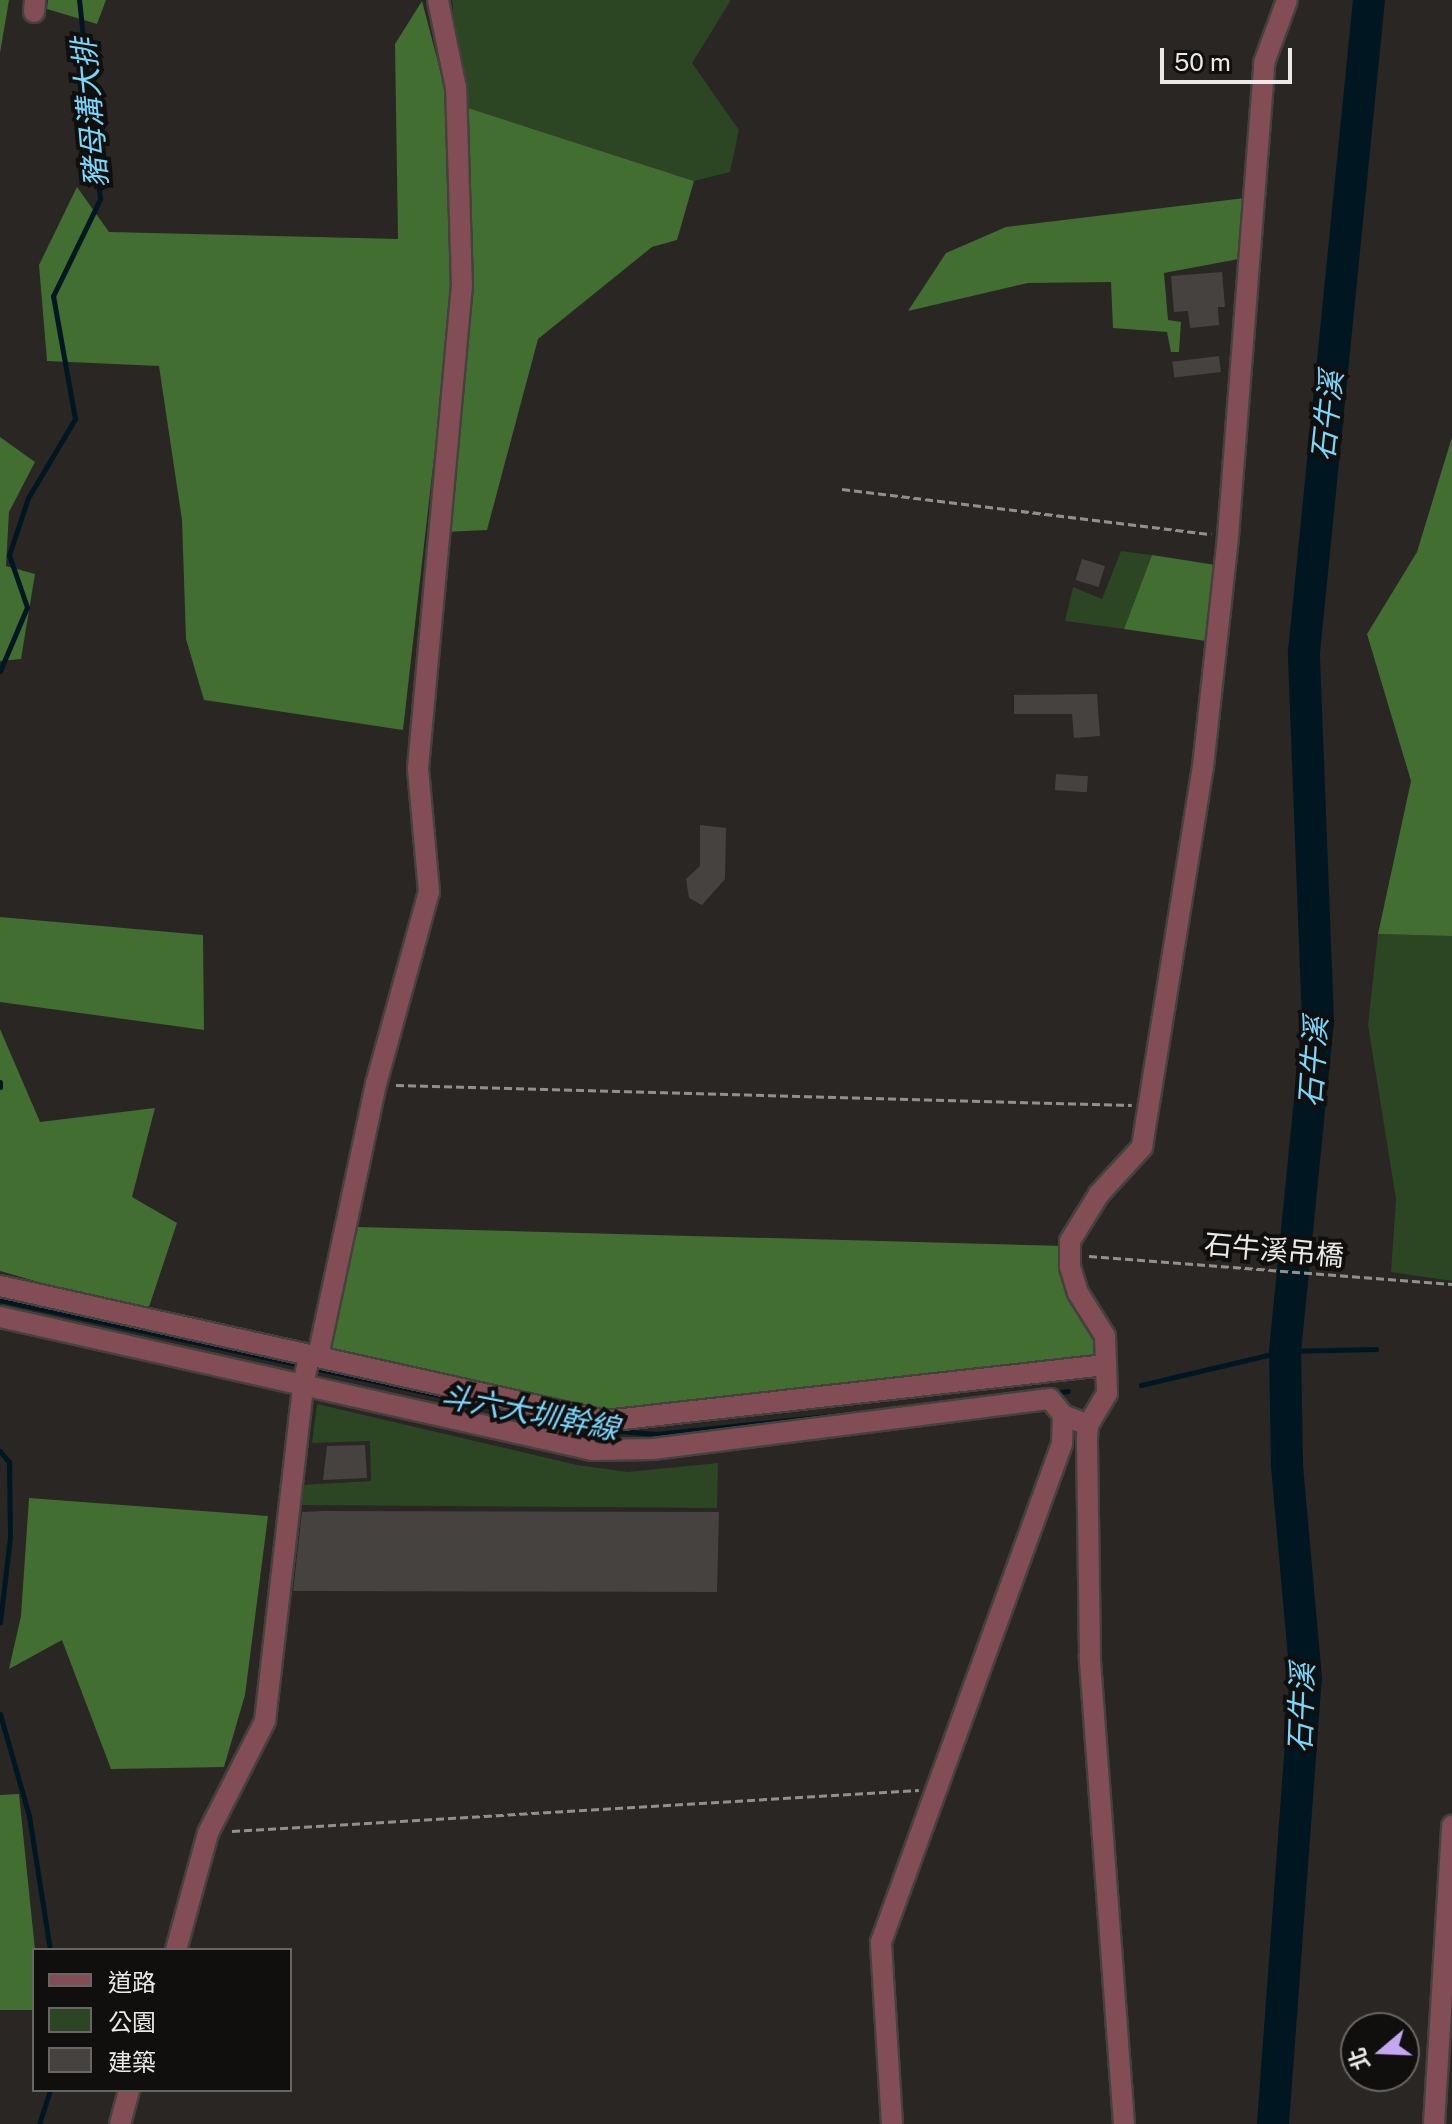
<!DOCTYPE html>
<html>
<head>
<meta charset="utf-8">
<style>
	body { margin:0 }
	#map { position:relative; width:1452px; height:2124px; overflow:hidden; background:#292624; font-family:"Public Sans","Noto Sans TC",sans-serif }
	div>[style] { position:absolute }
	.green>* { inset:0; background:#2c4522 }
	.forest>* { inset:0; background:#426e31 }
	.stream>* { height:5px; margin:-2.5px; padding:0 2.5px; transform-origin:2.5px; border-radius:2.5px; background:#001721 }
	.river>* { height:32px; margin:-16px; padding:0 16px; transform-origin:16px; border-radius:16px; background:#001721 }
	.building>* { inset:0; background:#45423f; transform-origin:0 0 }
	.path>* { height:3px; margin-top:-1.5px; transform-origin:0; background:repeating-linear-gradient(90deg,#92908e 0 8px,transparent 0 12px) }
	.roads { filter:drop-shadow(2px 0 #44413f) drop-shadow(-2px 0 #44413f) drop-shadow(0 2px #44413f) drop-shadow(0 -2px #44413f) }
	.minor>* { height:20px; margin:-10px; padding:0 10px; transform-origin:10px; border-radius:10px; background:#824d55 }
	span { translate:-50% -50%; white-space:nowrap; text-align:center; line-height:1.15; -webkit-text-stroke:8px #110f0e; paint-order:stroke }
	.street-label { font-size:28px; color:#eae9e7 }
	.water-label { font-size:30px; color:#77d8fd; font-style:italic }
	.legend { position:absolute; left:32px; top:1948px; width:260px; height:144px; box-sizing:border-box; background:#110f0e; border:2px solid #686665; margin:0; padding:10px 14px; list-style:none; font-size:24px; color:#eae9e7 }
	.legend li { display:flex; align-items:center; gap:16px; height:40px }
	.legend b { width:40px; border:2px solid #686665 }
	.north { position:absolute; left:1340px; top:2012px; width:80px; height:80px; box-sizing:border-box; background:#110f0e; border:2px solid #686665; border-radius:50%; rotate:251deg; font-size:22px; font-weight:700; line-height:32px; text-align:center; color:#eae9e7 }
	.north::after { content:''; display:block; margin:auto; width:28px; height:36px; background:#c3a7f2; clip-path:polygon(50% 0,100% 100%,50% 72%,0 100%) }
	.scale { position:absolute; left:1160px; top:48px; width:132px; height:36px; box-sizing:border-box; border:4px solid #eae9e7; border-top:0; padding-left:10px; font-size:24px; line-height:28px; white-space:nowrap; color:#eae9e7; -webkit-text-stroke:6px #110f0e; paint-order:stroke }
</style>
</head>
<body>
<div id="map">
	<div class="green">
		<div style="clip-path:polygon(452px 0,731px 0,692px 63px,739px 130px,730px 172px,694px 181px,465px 107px)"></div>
		<div style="clip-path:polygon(1121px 551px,1152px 555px,1124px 629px,1065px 621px,1073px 587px,1102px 599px)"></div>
		<div style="clip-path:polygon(1378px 934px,1452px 936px,1452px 1281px,1391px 1272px,1396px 1199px,1368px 1025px)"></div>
		<div style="clip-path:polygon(317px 1404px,577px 1465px,628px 1472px,718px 1463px,717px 1508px,300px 1505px,301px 1485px,371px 1481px,370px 1441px,312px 1443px)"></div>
	</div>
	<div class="forest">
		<div style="clip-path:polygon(0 0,9px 0,0 53px)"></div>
		<div style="clip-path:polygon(48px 0,106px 0,97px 24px,47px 9px)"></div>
		<div style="clip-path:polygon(422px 1px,445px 89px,453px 290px,403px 730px,204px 700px,186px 639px,182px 520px,159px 366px,47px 361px,39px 265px,77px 187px,109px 232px,398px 239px,395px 44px)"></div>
		<div style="clip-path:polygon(465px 107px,694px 181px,677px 240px,652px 247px,538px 339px,487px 530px,444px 532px,472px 285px)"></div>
		<div style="clip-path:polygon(1245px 198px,1244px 258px,1164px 273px,1168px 320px,1181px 322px,1179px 352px,1171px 352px,1167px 332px,1113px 328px,1111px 282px,1028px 283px,908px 311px,946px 253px,1006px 227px)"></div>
		<div style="clip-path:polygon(0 437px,35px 462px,9px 512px,6px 566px,35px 574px,21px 659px,0 661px)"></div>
		<div style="clip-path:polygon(1452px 437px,1452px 936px,1378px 934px,1411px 781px,1367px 634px,1417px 552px)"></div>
		<div style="clip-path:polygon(1152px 555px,1222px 566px,1213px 642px,1124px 629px)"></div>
		<div style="clip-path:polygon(0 917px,203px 935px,204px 1030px,0 1002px)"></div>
		<div style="clip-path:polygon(0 1029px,40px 1122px,155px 1108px,132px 1197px,177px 1223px,147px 1313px,0 1271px)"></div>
		<div style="clip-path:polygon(358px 1227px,1067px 1246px,1108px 1334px,1105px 1364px,646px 1415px,590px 1412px,327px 1356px)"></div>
		<div style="clip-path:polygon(29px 1498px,268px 1516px,245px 1695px,224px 1767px,111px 1769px,62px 1640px,9px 1669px,21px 1616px)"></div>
		<div style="clip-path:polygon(19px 1794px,35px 1950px,34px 2010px,0 2010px,0 1795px)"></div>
	</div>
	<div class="stream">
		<div style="left:0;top:671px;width:69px;rotate:-67.1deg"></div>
		<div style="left:27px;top:607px;width:55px;rotate:-109.1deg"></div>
		<div style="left:9px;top:555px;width:60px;rotate:-71.6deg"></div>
		<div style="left:28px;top:498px;width:92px;rotate:-59.3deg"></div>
		<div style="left:75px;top:419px;width:125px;rotate:-100.1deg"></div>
		<div style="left:53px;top:296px;width:108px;rotate:-64.1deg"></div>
		<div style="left:100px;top:199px;width:200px;rotate:-96deg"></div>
		<div style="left:0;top:1082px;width:5px;rotate:90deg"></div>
		<div style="left:0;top:1300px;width:311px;rotate:12.2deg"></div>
		<div style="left:314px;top:1368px;width:281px;rotate:12.3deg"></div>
		<div style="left:1141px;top:1385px;width:148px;rotate:-13.3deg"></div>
		<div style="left:1285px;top:1351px;width:91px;rotate:-1.3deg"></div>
		<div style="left:1053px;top:1393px;width:15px;rotate:-8deg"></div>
		<div style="left:607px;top:1430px;width:49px;rotate:4.7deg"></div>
		<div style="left:656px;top:1434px;width:221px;rotate:-6deg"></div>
		<div style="left:0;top:1451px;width:14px;rotate:51deg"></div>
		<div style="left:9px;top:1462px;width:75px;rotate:89.2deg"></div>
		<div style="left:10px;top:1537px;width:86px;rotate:96.7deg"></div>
		<div style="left:0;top:1714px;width:106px;rotate:74.1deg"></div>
		<div style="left:29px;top:1816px;width:136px;rotate:81.1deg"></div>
		<div style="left:39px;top:2124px;width:36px;rotate:-72deg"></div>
	</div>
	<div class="river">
		<div style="left:1273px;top:2124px;width:446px;rotate:-85.8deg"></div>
		<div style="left:1306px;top:1679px;width:216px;rotate:-95.1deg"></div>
		<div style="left:1287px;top:1464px;width:113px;rotate:-91deg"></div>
		<div style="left:1285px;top:1351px;width:331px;rotate:-84.3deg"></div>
		<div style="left:1318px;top:1022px;width:370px;rotate:-92.2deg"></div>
		<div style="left:1304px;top:652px;width:655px;rotate:-84.31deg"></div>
	</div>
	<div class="building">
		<div style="clip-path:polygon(1222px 272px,1225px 307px,1218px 307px,1219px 325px,1190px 328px,1188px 311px,1174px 312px,1171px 276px)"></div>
		<div style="left:1219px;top:356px;width:16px;height:47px;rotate:83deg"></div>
		<div style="left:1082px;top:559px;width:24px;height:22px;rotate:17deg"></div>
		<div style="clip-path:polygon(1097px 694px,1100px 736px,1074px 738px,1072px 714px,1014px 714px,1014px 695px)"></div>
		<div style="left:1056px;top:774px;width:32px;height:16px;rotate:4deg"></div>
		<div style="clip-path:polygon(700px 825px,726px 828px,725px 879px,702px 905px,689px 898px,686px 879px,700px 866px)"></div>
		<div style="clip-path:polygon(365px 1445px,367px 1478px,323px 1480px,327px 1446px)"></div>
		<div style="clip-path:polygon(324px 1511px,719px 1512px,717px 1592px,293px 1591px,302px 1512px)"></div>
	</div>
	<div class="path">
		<div style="left:842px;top:489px;width:372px;rotate:7deg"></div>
		<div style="left:396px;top:1085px;width:736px;rotate:1.56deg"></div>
		<div style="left:1089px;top:1256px;width:364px;rotate:4.4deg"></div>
		<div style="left:232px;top:1831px;width:688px;rotate:-3.42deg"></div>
	</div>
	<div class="roads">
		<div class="minor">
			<div style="left:34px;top:12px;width:12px;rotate:-85deg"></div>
			<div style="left:0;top:1286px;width:620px;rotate:12.58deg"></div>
			<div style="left:605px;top:1421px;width:503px;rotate:-6.39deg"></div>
			<div style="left:0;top:1317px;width:607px;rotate:12.66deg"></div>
			<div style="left:592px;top:1450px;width:61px;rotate:-0.9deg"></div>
			<div style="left:653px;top:1449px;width:400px;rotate:-7.2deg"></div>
			<div style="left:1050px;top:1399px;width:21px;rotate:51deg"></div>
			<div style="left:1063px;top:1415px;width:27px;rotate:22deg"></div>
			<div style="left:176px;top:1950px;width:121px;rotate:-74.7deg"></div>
			<div style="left:208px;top:1833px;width:126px;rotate:-63deg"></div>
			<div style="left:265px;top:1721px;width:338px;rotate:-83.5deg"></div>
			<div style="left:303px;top:1385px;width:29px;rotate:-78deg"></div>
			<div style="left:309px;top:1357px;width:11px;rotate:-27deg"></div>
			<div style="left:319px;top:1352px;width:274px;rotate:-78deg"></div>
			<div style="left:376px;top:1084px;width:199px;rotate:-74.6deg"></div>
			<div style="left:429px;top:892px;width:124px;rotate:-95.1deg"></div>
			<div style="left:418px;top:768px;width:483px;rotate:-84.8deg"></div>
			<div style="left:462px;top:287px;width:199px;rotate:-91.7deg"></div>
			<div style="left:456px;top:88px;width:90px;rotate:-101.6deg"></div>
			<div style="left:120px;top:2124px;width:35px;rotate:-75deg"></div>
			<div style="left:892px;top:2124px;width:182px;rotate:-93.5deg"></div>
			<div style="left:881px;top:1942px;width:530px;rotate:-70.03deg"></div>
			<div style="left:1062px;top:1444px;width:29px;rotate:-88deg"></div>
			<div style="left:1124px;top:2124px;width:469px;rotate:-94.2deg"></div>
			<div style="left:1090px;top:1656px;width:217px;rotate:-90.8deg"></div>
			<div style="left:1087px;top:1439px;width:14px;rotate:-86deg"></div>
			<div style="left:1088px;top:1425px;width:37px;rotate:-59deg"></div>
			<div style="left:1107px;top:1393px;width:57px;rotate:-92deg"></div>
			<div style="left:1105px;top:1336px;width:51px;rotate:-122.1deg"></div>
			<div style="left:1078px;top:1293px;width:28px;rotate:-107deg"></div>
			<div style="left:1070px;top:1266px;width:25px;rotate:-90deg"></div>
			<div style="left:1070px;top:1241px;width:55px;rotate:-58.3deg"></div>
			<div style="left:1099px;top:1194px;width:64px;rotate:-47.5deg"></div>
			<div style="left:1142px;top:1147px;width:385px;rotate:-80.9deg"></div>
			<div style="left:1203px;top:767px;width:232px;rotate:-83.8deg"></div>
			<div style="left:1228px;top:536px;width:474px;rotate:-85.6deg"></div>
			<div style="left:1264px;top:63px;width:67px;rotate:-69.9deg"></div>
			<div style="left:1434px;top:2124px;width:299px;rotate:-86.5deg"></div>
		</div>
	</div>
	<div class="street-label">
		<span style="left:1274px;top:1250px;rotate:5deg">石牛溪吊橋</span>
	</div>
	<div class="water-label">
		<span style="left:90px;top:113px;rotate:-95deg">豬母溝大排</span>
		<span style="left:1327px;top:416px;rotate:-84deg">石牛溪</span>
		<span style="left:1313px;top:1062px;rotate:-86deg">石牛溪</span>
		<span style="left:530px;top:1412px;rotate:11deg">斗六大圳幹線</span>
		<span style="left:1301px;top:1708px;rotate:-88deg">石牛溪</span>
	</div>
	<ul class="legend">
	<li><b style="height:10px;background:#824d55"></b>道路</li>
	<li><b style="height:22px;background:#2c4522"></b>公園</li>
	<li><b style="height:22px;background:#45423f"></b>建築</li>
	</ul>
	<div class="north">北</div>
	<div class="scale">50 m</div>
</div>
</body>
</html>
